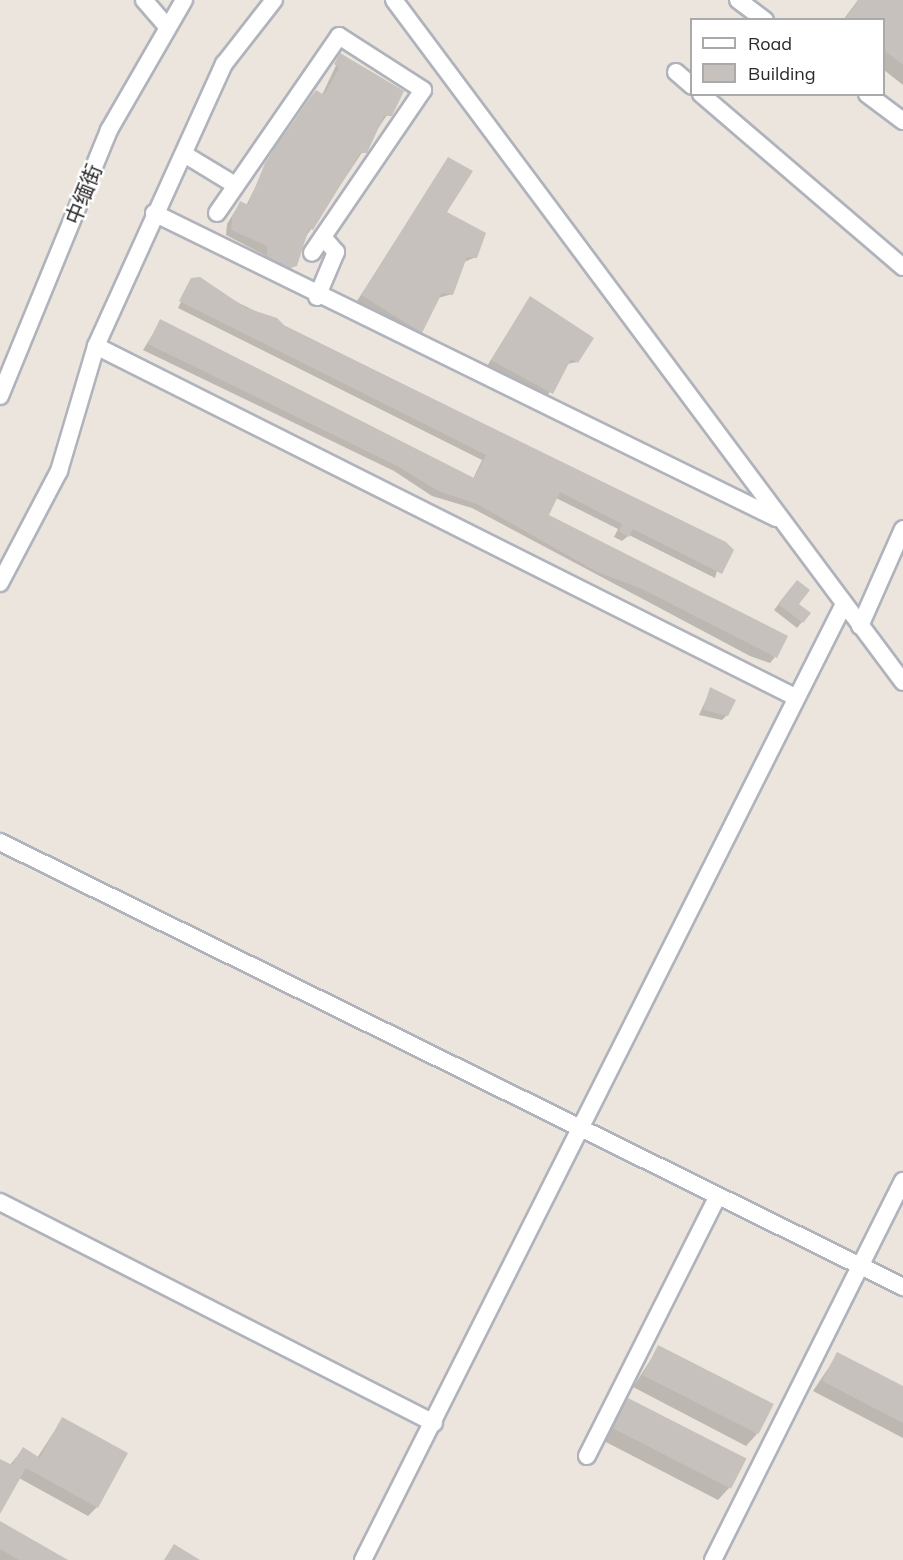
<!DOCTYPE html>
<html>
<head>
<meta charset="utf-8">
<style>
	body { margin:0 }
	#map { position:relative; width:903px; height:1560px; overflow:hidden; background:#ebe5dd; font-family:Mulish,"Noto Sans SC",sans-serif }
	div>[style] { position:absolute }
	.shadow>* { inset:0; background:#0003 }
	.building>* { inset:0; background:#c6c1bc; transform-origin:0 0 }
	.roads { filter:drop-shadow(2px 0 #b0b3bc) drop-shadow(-2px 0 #b0b3bc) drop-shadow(0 2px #b0b3bc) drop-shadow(0 -2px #b0b3bc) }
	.minor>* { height:16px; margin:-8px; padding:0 8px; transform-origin:8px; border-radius:8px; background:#fff }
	span { translate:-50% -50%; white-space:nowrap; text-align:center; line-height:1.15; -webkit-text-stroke:5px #fff; paint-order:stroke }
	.street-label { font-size:21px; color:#2a2a2a }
	.legend { position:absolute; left:690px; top:18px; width:195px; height:78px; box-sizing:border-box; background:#fff; border:2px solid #aaa; margin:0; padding:8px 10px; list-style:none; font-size:18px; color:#2a2a2a }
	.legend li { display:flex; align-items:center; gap:12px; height:30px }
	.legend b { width:30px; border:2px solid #aaa }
</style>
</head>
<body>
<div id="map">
	<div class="shadow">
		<div style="clip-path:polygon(858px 0,903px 0,903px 85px,884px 70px,884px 20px,843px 20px)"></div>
		<div style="clip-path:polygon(341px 55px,403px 91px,307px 235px,290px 271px,263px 262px,266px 256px,226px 235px,227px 224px,240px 203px,246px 206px,274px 149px,311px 98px,322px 95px)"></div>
		<div style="clip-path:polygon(449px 159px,445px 213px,485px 234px,476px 257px,464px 262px,452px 294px,438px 298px,419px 336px,395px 327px,357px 301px)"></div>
		<div style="clip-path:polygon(192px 280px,725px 543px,715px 578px,629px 535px,622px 541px,614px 537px,618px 529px,556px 498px,547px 515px,775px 657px,770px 663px,750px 656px,472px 508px,432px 496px,394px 471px,143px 350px,161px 321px,473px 479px,482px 460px,178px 308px)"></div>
		<div style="clip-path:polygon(530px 298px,577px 362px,567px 364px,546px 398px,487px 366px)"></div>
		<div style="clip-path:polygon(792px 587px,802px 622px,797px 628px,774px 610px)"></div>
		<div style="clip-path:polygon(711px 689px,727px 715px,722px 720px,699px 715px)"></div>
		<div style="clip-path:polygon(659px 1347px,757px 1434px,746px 1446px,633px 1387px)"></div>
		<div style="clip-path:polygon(838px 1354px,903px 1388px,903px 1438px,813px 1391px)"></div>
		<div style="clip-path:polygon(628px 1400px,744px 1459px,729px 1488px,718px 1500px,602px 1440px)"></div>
		<div style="clip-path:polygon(63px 1418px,97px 1507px,88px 1516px,19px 1478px,0 1511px,0 1460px,9px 1466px,23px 1449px,37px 1458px)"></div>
		<div style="clip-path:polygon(0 1523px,65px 1560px,0 1560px)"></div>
	</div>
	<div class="building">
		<div style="clip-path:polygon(859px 0,903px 0,903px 65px,884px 50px,884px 20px,844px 20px)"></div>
		<div style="clip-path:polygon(340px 53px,404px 91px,392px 116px,384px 116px,367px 153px,360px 153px,313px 230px,309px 228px,297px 266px,290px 268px,267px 257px,267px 246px,231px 230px,232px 218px,240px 201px,248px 205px,265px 163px,309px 99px,316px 90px,324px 95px,339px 68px,334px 64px)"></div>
		<div style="clip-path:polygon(448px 157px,473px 171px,447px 212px,486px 233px,477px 258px,467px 257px,453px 295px,442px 293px,422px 333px,361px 295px)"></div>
		<div style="clip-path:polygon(200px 277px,246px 308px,277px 318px,286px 327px,726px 542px,734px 550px,722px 574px,633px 529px,629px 537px,619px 532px,622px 524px,560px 492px,549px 515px,788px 636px,777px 658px,640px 588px,597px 572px,477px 504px,438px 491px,399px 467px,148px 344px,160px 319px,474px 478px,486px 455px,179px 301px,191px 278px)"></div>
		<div style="clip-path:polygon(530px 296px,594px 338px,578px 363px,571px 359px,553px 394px,491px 360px)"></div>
		<div style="clip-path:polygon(797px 580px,810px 590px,799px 604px,811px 613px,803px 623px,778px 604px)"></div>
		<div style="clip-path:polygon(710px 687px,736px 700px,728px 716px,703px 710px)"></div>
		<div style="left:658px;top:1345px;width:130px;height:34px;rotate:27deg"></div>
		<div style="clip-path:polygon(837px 1352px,903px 1386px,903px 1423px,822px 1381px)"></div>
		<div style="left:628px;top:1398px;width:133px;height:34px;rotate:27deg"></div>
		<div style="clip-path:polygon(62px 1417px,128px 1453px,98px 1508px,26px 1468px,0 1514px,0 1459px,12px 1465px,23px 1447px,40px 1458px)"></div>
		<div style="clip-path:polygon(0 1521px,68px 1560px,19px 1560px,0 1549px)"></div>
		<div style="clip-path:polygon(174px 1544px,200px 1560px,164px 1560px)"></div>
	</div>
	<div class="roads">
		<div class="minor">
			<div style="left:144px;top:0;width:32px;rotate:49deg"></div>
			<div style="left:394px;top:0;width:851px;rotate:53.26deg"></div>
			<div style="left:738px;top:0;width:34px;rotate:37deg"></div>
			<div style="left:676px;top:72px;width:21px;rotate:41deg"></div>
			<div style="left:701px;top:94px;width:266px;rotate:40.6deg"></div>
			<div style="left:867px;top:94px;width:45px;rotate:36.9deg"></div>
			<div style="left:184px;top:154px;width:60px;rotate:31.3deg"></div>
			<div style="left:154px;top:213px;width:693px;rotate:26.12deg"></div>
			<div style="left:217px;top:213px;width:215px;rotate:-55.4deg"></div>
			<div style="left:339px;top:36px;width:100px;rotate:32.7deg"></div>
			<div style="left:423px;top:90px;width:197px;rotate:124.3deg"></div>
			<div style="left:317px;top:297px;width:49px;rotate:-67.1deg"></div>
			<div style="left:336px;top:252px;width:20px;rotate:-131deg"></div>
			<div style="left:96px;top:346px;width:782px;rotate:26.66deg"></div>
			<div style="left:0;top:396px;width:287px;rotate:-67.7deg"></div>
			<div style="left:109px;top:130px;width:150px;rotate:-60deg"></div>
			<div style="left:0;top:583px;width:127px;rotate:-62.2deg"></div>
			<div style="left:59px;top:471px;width:130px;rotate:-73.5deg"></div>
			<div style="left:96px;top:346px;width:310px;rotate:-65.6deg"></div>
			<div style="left:224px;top:64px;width:81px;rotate:-52deg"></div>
			<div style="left:860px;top:626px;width:106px;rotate:-66.1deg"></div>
			<div style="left:0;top:842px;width:1007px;rotate:26.23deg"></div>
			<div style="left:0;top:1202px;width:487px;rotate:27deg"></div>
			<div style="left:587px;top:1456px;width:289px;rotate:-63.3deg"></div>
			<div style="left:363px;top:1560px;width:1070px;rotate:-63.29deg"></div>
			<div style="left:713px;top:1560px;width:424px;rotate:-63.4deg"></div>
		</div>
	</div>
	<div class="street-label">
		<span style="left:83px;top:194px;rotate:-68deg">中缅街</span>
	</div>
	<ul class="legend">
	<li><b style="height:8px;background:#fff"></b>Road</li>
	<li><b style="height:16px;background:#c6c1bc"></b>Building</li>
	</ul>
</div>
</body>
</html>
